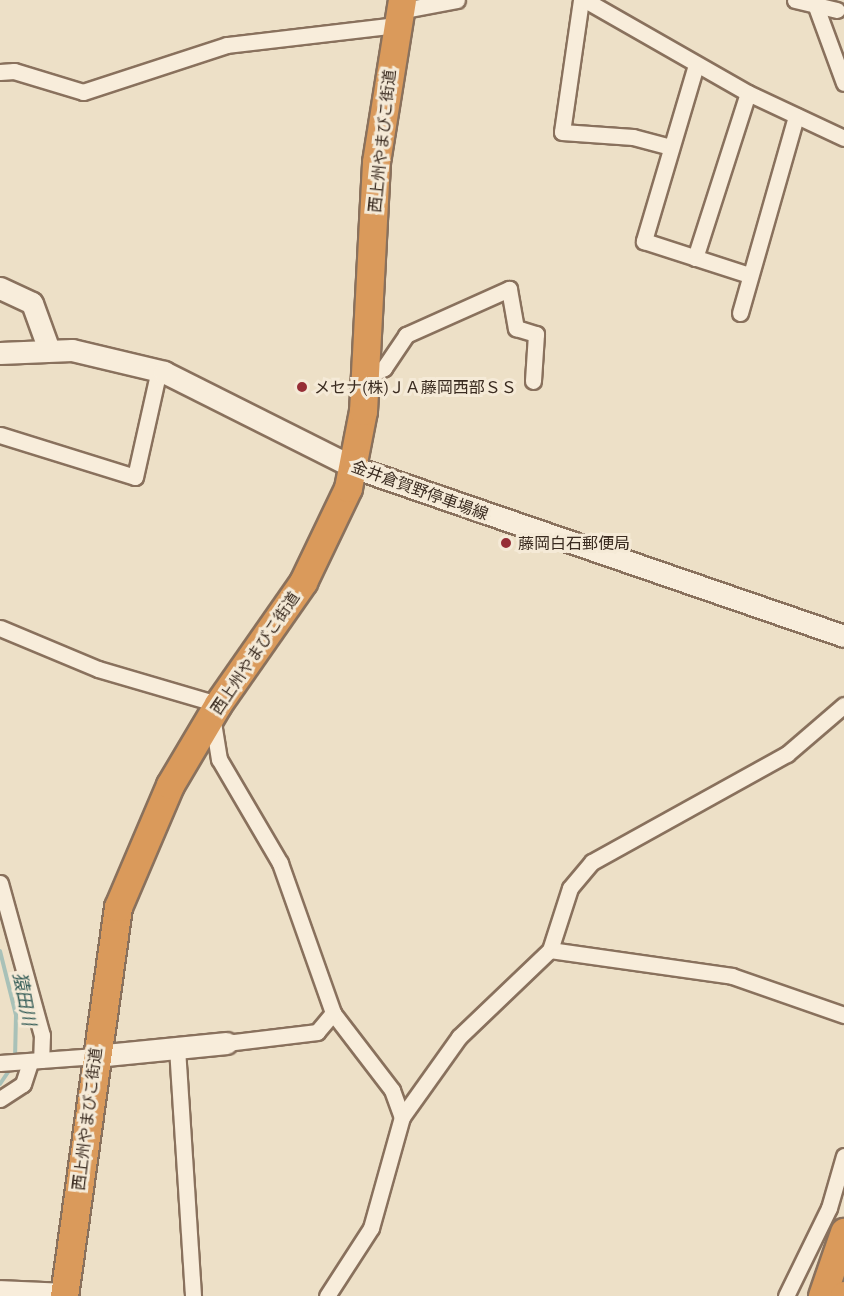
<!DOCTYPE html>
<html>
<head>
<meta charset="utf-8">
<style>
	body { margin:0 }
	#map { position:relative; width:844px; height:1296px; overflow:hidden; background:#ede0c7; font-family:"Source Serif 4","Noto Sans JP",serif }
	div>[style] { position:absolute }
	.stream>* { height:4px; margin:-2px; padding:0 2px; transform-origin:2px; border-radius:2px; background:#a8c1b8 }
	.roads { filter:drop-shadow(2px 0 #89715d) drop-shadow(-2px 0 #89715d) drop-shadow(0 2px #89715d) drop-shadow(0 -2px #89715d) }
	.street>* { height:15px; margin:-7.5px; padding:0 7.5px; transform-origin:7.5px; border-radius:7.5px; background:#f8eddb }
	.secondary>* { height:21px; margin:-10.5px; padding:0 10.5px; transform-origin:10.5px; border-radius:10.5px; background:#f8eddb }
	.highway>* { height:27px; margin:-13.5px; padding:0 13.5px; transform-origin:13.5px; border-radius:13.5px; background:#da9a5b }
	.dots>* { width:16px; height:16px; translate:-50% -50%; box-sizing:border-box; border:3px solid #f5ead7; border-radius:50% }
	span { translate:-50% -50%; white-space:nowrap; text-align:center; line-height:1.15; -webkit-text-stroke:6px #f5ead7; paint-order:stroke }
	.street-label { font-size:16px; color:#3a2b20 }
	.poi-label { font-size:16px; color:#3a2b20 }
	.left { translate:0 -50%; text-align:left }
	.water-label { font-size:18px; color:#305954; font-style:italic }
</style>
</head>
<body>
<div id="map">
	<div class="stream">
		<div style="left:0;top:951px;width:66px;rotate:76deg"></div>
		<div style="left:16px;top:1015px;width:43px;rotate:91.3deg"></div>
		<div style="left:0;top:1084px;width:23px;rotate:-56deg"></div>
	</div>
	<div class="roads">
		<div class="street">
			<div style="left:581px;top:0;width:133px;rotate:98.2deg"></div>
			<div style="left:562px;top:132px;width:71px;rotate:4deg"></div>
			<div style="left:633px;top:137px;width:39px;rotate:15deg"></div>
			<div style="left:585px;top:0;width:188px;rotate:29.7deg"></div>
			<div style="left:748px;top:93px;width:106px;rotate:25.1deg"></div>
			<div style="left:795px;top:0;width:43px;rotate:13.4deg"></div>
			<div style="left:815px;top:4px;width:84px;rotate:69.8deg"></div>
			<div style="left:399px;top:11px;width:59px;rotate:-10.7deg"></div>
			<div style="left:696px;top:65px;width:184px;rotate:106.5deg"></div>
			<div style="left:644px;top:241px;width:110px;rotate:17.9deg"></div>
			<div style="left:0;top:72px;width:14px;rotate:-4deg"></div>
			<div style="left:14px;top:71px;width:72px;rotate:16.9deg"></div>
			<div style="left:83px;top:92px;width:151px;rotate:-18.1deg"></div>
			<div style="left:227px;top:45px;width:170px;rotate:-6.7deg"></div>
			<div style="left:695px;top:258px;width:173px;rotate:-72.2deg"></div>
			<div style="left:740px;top:313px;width:205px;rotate:-74.1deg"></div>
			<div style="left:365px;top:377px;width:21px;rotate:-25deg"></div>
			<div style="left:384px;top:368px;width:40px;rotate:-56deg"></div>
			<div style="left:406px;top:335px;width:113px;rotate:-24.1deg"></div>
			<div style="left:509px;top:289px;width:40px;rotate:80deg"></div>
			<div style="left:516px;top:328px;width:21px;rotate:17deg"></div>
			<div style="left:536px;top:334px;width:47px;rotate:93.7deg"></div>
			<div style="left:0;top:435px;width:141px;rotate:17.3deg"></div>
			<div style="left:135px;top:477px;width:110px;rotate:-77.4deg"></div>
			<div style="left:0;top:628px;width:106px;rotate:22.7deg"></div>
			<div style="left:98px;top:669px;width:125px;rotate:16.3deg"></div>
			<div style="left:212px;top:716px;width:44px;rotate:80.8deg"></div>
			<div style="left:219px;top:759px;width:121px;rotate:59.6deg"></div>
			<div style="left:280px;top:863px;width:159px;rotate:70.5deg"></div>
			<div style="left:333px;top:1013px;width:97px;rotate:52.5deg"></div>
			<div style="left:392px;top:1090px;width:29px;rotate:70deg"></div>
			<div style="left:0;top:883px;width:158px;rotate:74.6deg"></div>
			<div style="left:42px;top:1035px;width:25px;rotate:92deg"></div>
			<div style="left:550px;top:950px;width:184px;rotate:8.1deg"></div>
			<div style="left:732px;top:976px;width:119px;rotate:19.2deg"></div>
			<div style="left:226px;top:1043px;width:92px;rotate:-6.9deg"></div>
			<div style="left:317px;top:1032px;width:25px;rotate:-50deg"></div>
			<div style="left:177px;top:1048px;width:249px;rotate:86.3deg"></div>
			<div style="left:0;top:1063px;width:96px;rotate:-4.2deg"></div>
			<div style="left:0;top:1099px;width:27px;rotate:-33deg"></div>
			<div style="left:23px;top:1084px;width:23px;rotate:-72deg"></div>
			<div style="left:0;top:1288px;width:65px;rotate:2.6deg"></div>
			<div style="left:327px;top:1296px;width:81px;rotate:-57.1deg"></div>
			<div style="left:371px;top:1228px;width:115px;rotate:-74.4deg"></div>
			<div style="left:402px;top:1117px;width:98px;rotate:-54.5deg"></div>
			<div style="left:459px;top:1037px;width:126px;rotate:-43.7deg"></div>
			<div style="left:550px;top:950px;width:65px;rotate:-72.1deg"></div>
			<div style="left:570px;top:888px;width:34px;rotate:-50deg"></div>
			<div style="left:592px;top:862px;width:223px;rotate:-29deg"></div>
			<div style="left:787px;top:754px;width:75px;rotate:-40.7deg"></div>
			<div style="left:786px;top:1296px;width:98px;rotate:-64deg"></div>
			<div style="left:829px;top:1208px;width:54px;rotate:-73.9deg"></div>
		</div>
		<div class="secondary">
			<div style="left:0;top:288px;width:35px;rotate:25deg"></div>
			<div style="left:32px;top:303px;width:50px;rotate:70.1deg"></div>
			<div style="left:0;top:353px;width:72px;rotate:-2.4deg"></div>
			<div style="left:72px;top:350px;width:95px;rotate:13.4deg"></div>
			<div style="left:164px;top:372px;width:212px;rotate:26.7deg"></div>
			<div style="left:353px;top:467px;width:519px;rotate:18.99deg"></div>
			<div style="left:96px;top:1056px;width:131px;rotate:-5.7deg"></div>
		</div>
		<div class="highway">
			<div style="left:64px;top:1296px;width:393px;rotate:-82.1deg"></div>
			<div style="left:118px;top:907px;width:133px;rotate:-66.9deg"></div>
			<div style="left:170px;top:785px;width:94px;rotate:-59.3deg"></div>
			<div style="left:218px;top:704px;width:149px;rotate:-55.1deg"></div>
			<div style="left:303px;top:582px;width:104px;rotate:-64.4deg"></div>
			<div style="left:348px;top:488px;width:78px;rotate:-79deg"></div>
			<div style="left:363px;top:411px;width:249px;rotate:-87deg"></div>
			<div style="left:376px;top:162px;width:164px;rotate:-80.9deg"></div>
			<div style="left:822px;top:1296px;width:68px;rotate:-71deg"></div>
			<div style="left:844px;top:1296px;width:1px;rotate:-90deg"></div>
		</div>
	</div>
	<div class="dots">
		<div style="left:302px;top:387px;background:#962e36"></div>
		<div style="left:506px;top:543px;background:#962e36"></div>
	</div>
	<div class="street-label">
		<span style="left:382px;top:141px;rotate:-84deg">西上州やまびこ街道</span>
		<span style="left:420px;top:490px;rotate:20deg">金井倉賀野停車場線</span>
		<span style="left:255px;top:653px;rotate:-56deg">西上州やまびこ街道</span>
		<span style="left:87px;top:1119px;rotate:-83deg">西上州やまびこ街道</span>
	</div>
	<div class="poi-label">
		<span class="left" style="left:314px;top:387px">メセナ(株)ＪＡ藤岡西部ＳＳ</span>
		<span class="left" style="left:518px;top:543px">藤岡白石郵便局</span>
	</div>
	<div class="water-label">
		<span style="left:24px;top:999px;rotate:79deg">猿田川</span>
	</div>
</div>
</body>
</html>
